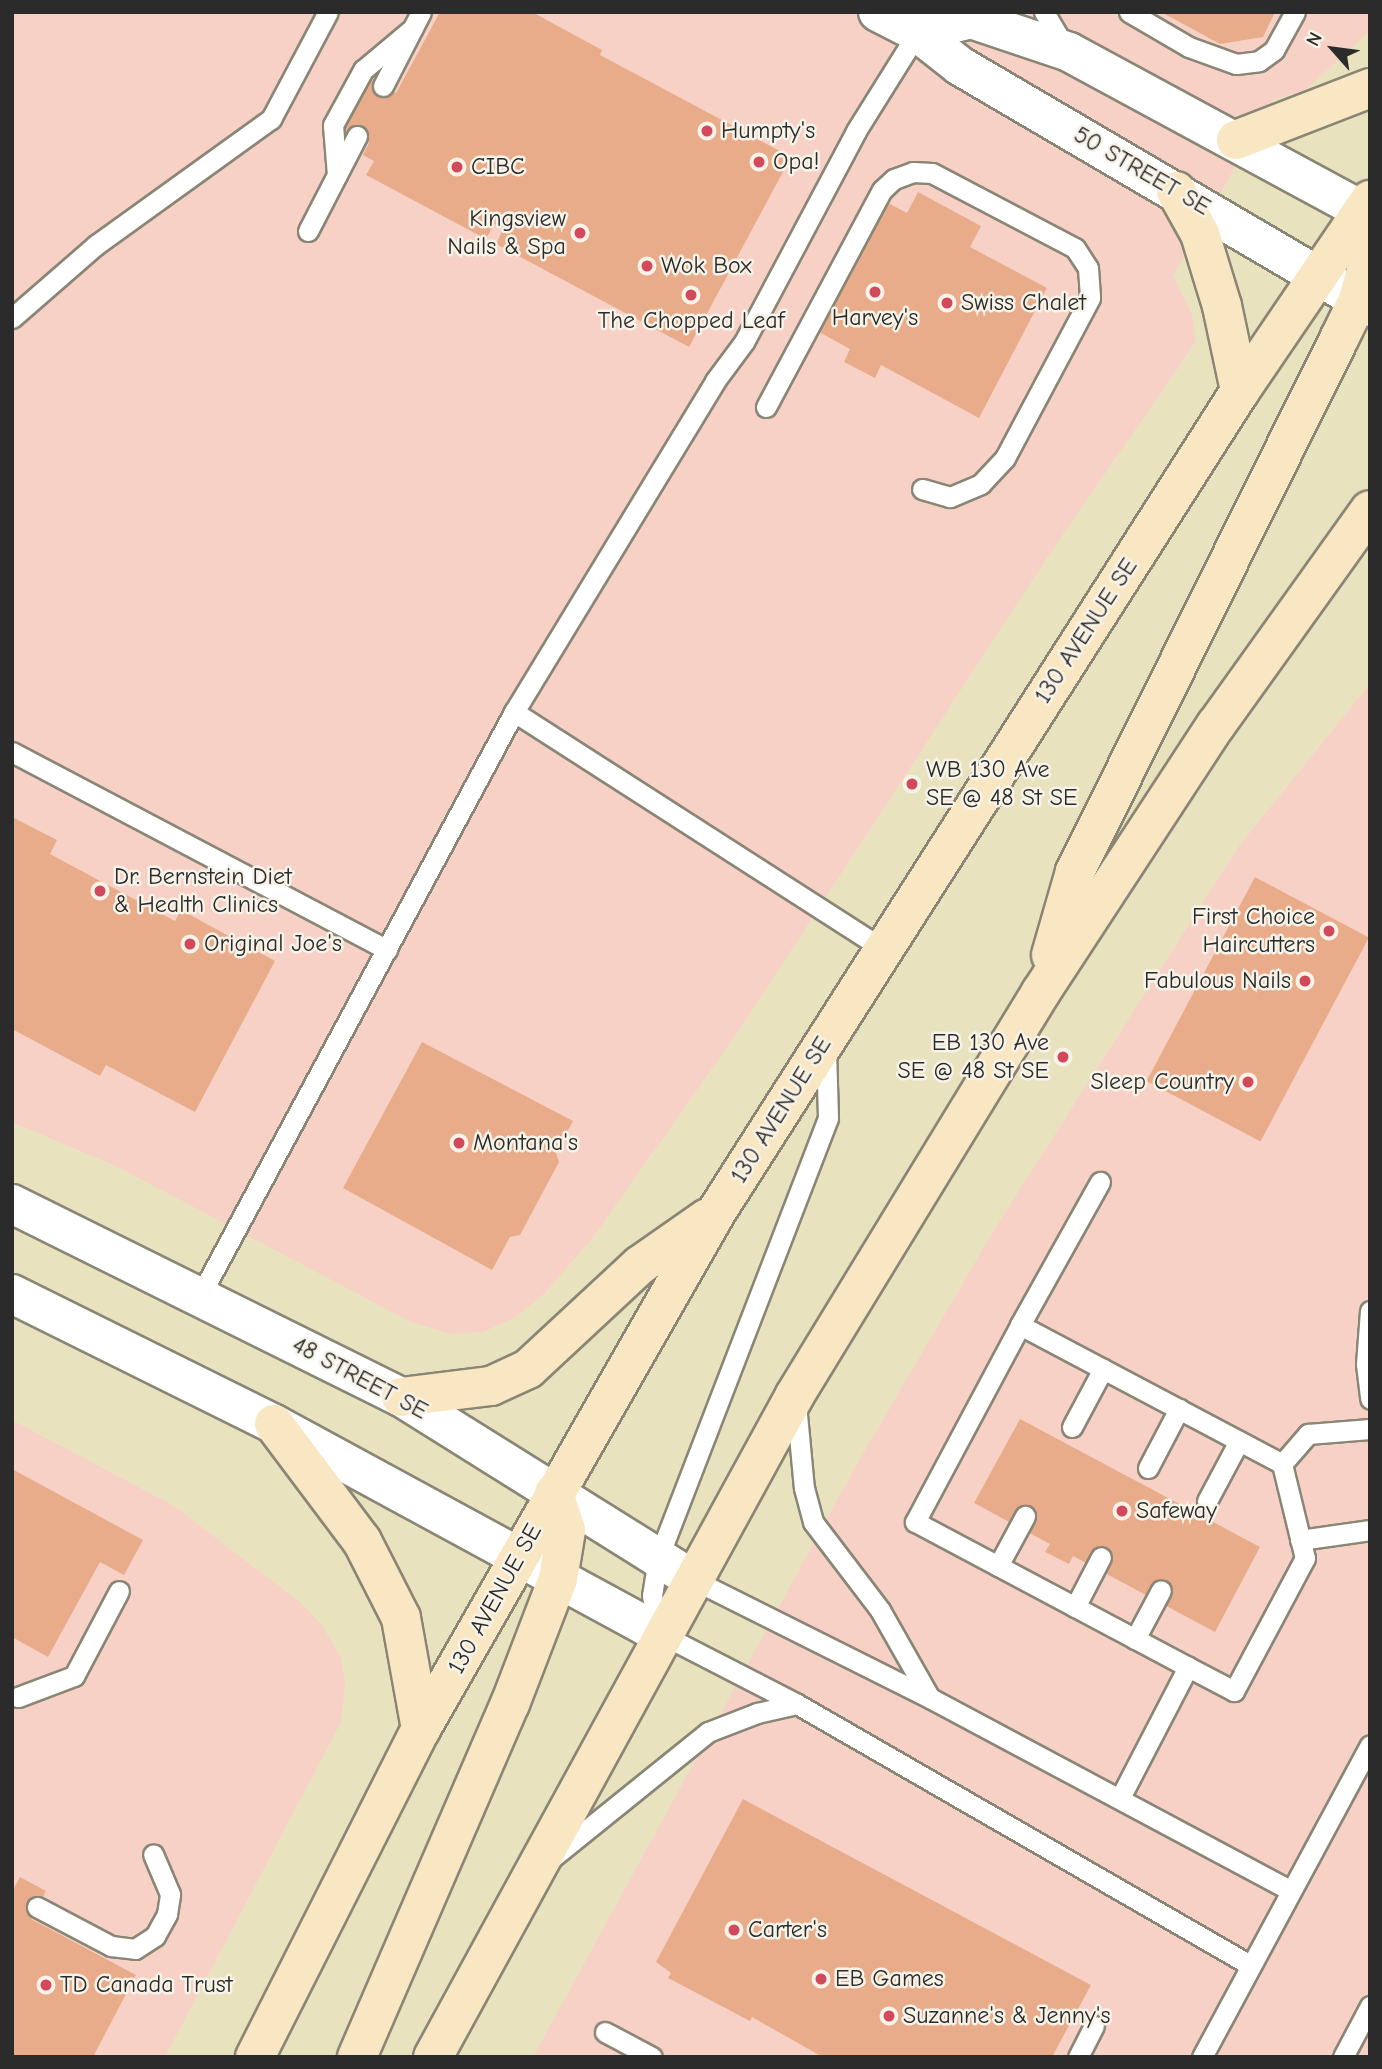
<!DOCTYPE html>
<html>
<head>
<meta charset="utf-8">
<style>
	body { margin:0 }
	#map { position:relative; width:1382px; height:2069px; overflow:hidden; background:#e9e2bf; font-family:"Comic Neue",sans-serif }
	div>[style] { position:absolute }
	.built>* { inset:0; background:#f7d1c6 }
	.building>* { inset:0; background:#e9ac8b; transform-origin:0 0 }
	.roads { filter:drop-shadow(2px 0 #8a8675) drop-shadow(-2px 0 #8a8675) drop-shadow(0 2px #8a8675) drop-shadow(0 -2px #8a8675) }
	.service>* { height:19px; margin:-9.5px; padding:0 9.5px; transform-origin:9.5px; border-radius:9.5px; background:#fff }
	.minor>* { height:38px; margin:-19px; padding:0 19px; transform-origin:19px; border-radius:19px; background:#fff }
	.tertiary>* { height:38px; margin:-19px; padding:0 19px; transform-origin:19px; border-radius:19px; background:#fff }
	.secondary>* { height:38px; margin:-19px; padding:0 19px; transform-origin:19px; border-radius:19px; background:#f9e7c3 }
	.dots>* { width:19px; height:19px; translate:-50% -50%; box-sizing:border-box; border:4px solid #f7f3e8; border-radius:50% }
	span { translate:-50% -50%; white-space:nowrap; text-align:center; line-height:1.15; -webkit-text-stroke:5px #f7f3e8; paint-order:stroke }
	.poi-label { font-size:24px; color:#2b2b2b }
	.left { translate:0 -50%; text-align:left }
	.right { translate:-100% -50%; text-align:right }
	.street-label { font-size:24px; color:#2b2b2b }
	.frame { position:absolute; inset:0; border:14px solid #2b2b2b; pointer-events:none }
	.north { position:absolute; left:1298px; top:14px; width:70px; height:70px; -webkit-text-stroke:5px #f7f3e8; paint-order:stroke; rotate:298deg; font-size:19px; font-weight:700; line-height:28px; text-align:center; color:#2b2b2b }
	.north::after { content:''; display:block; margin:auto; width:24px; height:32px; background:#2b2b2b; clip-path:polygon(50% 0,100% 100%,50% 72%,0 100%) }
</style>
</head>
<body>
<div id="map">
	<div class="built">
		<div style="clip-path:polygon(12px 12px,1370px 12px,1370px 31px,1303px 92px,1274px 99px,1173px 276px,1192px 314px,1195px 341px,1189px 352px,1048px 556px,744px 1023px,594px 1236px,545px 1293px,516px 1317px,483px 1332px,451px 1334px,411px 1322px,116px 1166px,12px 1122px)"></div>
		<div style="clip-path:polygon(1370px 684px,1370px 2057px,533px 2057px,857px 1464px,994px 1230px,1239px 846px)"></div>
		<div style="clip-path:polygon(12px 1420px,174px 1506px,301px 1603px,321px 1624px,341px 1657px,345px 1685px,341px 1722px,165px 2057px,12px 2057px)"></div>
	</div>
	<div class="building">
		<div style="clip-path:polygon(440px 12px,532px 12px,602px 50px,600px 55px,791px 157px,689px 347px,496px 244px,503px 229px,494px 224px,486px 239px,366px 175px,374px 161px,363px 155px,369px 143px,340px 127px,366px 77px,396px 93px)"></div>
		<div style="clip-path:polygon(1161px 12px,1275px 12px,1263px 37px,1220px 44px)"></div>
		<div style="clip-path:polygon(918px 192px,981px 226px,970px 247px,1047px 288px,979px 418px,881px 365px,875px 378px,844px 362px,850px 349px,819px 332px,888px 203px,907px 213px)"></div>
		<div style="clip-path:polygon(12px 817px,57px 840px,50px 854px,175px 921px,181px 910px,275px 961px,195px 1112px,106px 1065px,100px 1076px,12px 1029px)"></div>
		<div style="left:1255px;top:877px;width:129px;height:231px;rotate:28deg"></div>
		<div style="clip-path:polygon(422px 1042px,573px 1121px,556px 1153px,559px 1162px,520px 1235px,510px 1237px,492px 1270px,343px 1188px)"></div>
		<div style="clip-path:polygon(1020px 1419px,1260px 1547px,1215px 1632px,1073px 1556px,1069px 1564px,1045px 1552px,1050px 1544px,974px 1503px)"></div>
		<div style="clip-path:polygon(12px 1469px,143px 1540px,124px 1575px,100px 1562px,48px 1657px,12px 1637px)"></div>
		<div style="clip-path:polygon(743px 1799px,1091px 1985px,1052px 2057px,819px 2055px,752px 2017px,750px 2021px,668px 1978px,671px 1973px,656px 1962px)"></div>
		<div style="clip-path:polygon(20px 1877px,46px 1891px,31px 1919px,136px 1975px,93px 2057px,12px 2057px,12px 1892px)"></div>
	</div>
	<div class="roads">
		<div class="service">
			<div style="left:1044px;top:12px;width:43px;rotate:59.3deg"></div>
			<div style="left:1129px;top:12px;width:69px;rotate:30.3deg"></div>
			<div style="left:1189px;top:47px;width:50px;rotate:19.9deg"></div>
			<div style="left:1236px;top:64px;width:23px;rotate:-7deg"></div>
			<div style="left:1259px;top:61px;width:19px;rotate:-36deg"></div>
			<div style="left:1274px;top:50px;width:43px;rotate:-61.1deg"></div>
			<div style="left:383px;top:86px;width:83px;rotate:-62.8deg"></div>
			<div style="left:337px;top:175px;width:50px;rotate:-94.6deg"></div>
			<div style="left:333px;top:125px;width:63px;rotate:-61.4deg"></div>
			<div style="left:363px;top:70px;width:65px;rotate:-40deg"></div>
			<div style="left:308px;top:231px;width:107px;rotate:-62.7deg"></div>
			<div style="left:12px;top:318px;width:111px;rotate:-41deg"></div>
			<div style="left:96px;top:245px;width:216px;rotate:-35.8deg"></div>
			<div style="left:271px;top:119px;width:121px;rotate:-62deg"></div>
			<div style="left:766px;top:407px;width:246px;rotate:-61.9deg"></div>
			<div style="left:882px;top:190px;width:16px;rotate:-43deg"></div>
			<div style="left:894px;top:179px;width:20px;rotate:-20deg"></div>
			<div style="left:913px;top:172px;width:19px;rotate:3deg"></div>
			<div style="left:932px;top:173px;width:161px;rotate:27.7deg"></div>
			<div style="left:1075px;top:248px;width:24px;rotate:57deg"></div>
			<div style="left:1088px;top:268px;width:30px;rotate:86deg"></div>
			<div style="left:1090px;top:298px;width:181px;rotate:118deg"></div>
			<div style="left:1005px;top:458px;width:35px;rotate:133deg"></div>
			<div style="left:981px;top:484px;width:34px;rotate:157deg"></div>
			<div style="left:950px;top:497px;width:29px;rotate:-164deg"></div>
			<div style="left:514px;top:712px;width:439px;rotate:32.7deg"></div>
			<div style="left:12px;top:752px;width:424px;rotate:27.8deg"></div>
			<div style="left:826px;top:1050px;width:68px;rotate:88.3deg"></div>
			<div style="left:828px;top:1118px;width:472px;rotate:111.1deg"></div>
			<div style="left:658px;top:1558px;width:38px;rotate:99deg"></div>
			<div style="left:652px;top:1596px;width:39px;rotate:77deg"></div>
			<div style="left:661px;top:1634px;width:153px;rotate:27.2deg"></div>
			<div style="left:797px;top:1704px;width:523px;rotate:29.95deg"></div>
			<div style="left:201px;top:1294px;width:661px;rotate:-61.73deg"></div>
			<div style="left:514px;top:712px;width:387px;rotate:-58.7deg"></div>
			<div style="left:715px;top:381px;width:49px;rotate:-53.4deg"></div>
			<div style="left:744px;top:342px;width:239px;rotate:-62deg"></div>
			<div style="left:856px;top:131px;width:123px;rotate:-58deg"></div>
			<div style="left:1370px;top:1311px;width:53px;rotate:94.3deg"></div>
			<div style="left:1366px;top:1364px;width:35px;rotate:83deg"></div>
			<div style="left:1020px;top:1325px;width:164px;rotate:-60.8deg"></div>
			<div style="left:796px;top:1404px;width:84px;rotate:84.6deg"></div>
			<div style="left:804px;top:1488px;width:35px;rotate:75deg"></div>
			<div style="left:813px;top:1522px;width:111px;rotate:52.7deg"></div>
			<div style="left:880px;top:1610px;width:101px;rotate:60.4deg"></div>
			<div style="left:1072px;top:1427px;width:66px;rotate:-61.9deg"></div>
			<div style="left:1282px;top:1464px;width:40px;rotate:-49deg"></div>
			<div style="left:1308px;top:1434px;width:62px;rotate:-4.6deg"></div>
			<div style="left:1148px;top:1468px;width:67px;rotate:-62.3deg"></div>
			<div style="left:1207px;top:1501px;width:68px;rotate:-61.9deg"></div>
			<div style="left:1300px;top:1540px;width:71px;rotate:-8.1deg"></div>
			<div style="left:998px;top:1566px;width:57px;rotate:-61.6deg"></div>
			<div style="left:692px;top:1579px;width:266px;rotate:26.6deg"></div>
			<div style="left:930px;top:1698px;width:409px;rotate:28.1deg"></div>
			<div style="left:1075px;top:1607px;width:56px;rotate:-62.5deg"></div>
			<div style="left:1135px;top:1639px;width:55px;rotate:-62deg"></div>
			<div style="left:18px;top:1697px;width:60px;rotate:-20.6deg"></div>
			<div style="left:74px;top:1676px;width:96px;rotate:-62.1deg"></div>
			<div style="left:1120px;top:1798px;width:148px;rotate:-62.6deg"></div>
			<div style="left:1188px;top:1667px;width:309px;rotate:-152deg"></div>
			<div style="left:915px;top:1522px;width:223px;rotate:-61.9deg"></div>
			<div style="left:1020px;top:1325px;width:297px;rotate:27.9deg"></div>
			<div style="left:1282px;top:1464px;width:97px;rotate:76.3deg"></div>
			<div style="left:1305px;top:1558px;width:151px;rotate:118.1deg"></div>
			<div style="left:1234px;top:1691px;width:52px;rotate:-152.4deg"></div>
			<div style="left:553px;top:1857px;width:199px;rotate:-38.9deg"></div>
			<div style="left:708px;top:1732px;width:53px;rotate:-21.2deg"></div>
			<div style="left:757px;top:1713px;width:41px;rotate:-12.7deg"></div>
			<div style="left:37px;top:1907px;width:84px;rotate:27.8deg"></div>
			<div style="left:111px;top:1946px;width:24px;rotate:7deg"></div>
			<div style="left:135px;top:1949px;width:24px;rotate:-33deg"></div>
			<div style="left:155px;top:1936px;width:25px;rotate:-61deg"></div>
			<div style="left:167px;top:1914px;width:20px;rotate:-81deg"></div>
			<div style="left:170px;top:1894px;width:43px;rotate:-113deg"></div>
			<div style="left:605px;top:2032px;width:53px;rotate:28deg"></div>
			<div style="left:1078px;top:2057px;width:35px;rotate:-63deg"></div>
			<div style="left:1202px;top:2057px;width:354px;rotate:-61.7deg"></div>
			<div style="left:1343px;top:2057px;width:58px;rotate:-62.1deg"></div>
		</div>
		<div class="minor">
			<div style="left:878px;top:12px;width:44px;rotate:27.1deg"></div>
			<div style="left:917px;top:32px;width:55px;rotate:38.3deg"></div>
			<div style="left:960px;top:66px;width:476px;rotate:30.4deg"></div>
			<div style="left:917px;top:32px;width:56px;rotate:-13.5deg"></div>
			<div style="left:971px;top:19px;width:103px;rotate:18.6deg"></div>
			<div style="left:1069px;top:52px;width:342px;rotate:28.4deg"></div>
		</div>
		<div class="tertiary">
			<div style="left:12px;top:1204px;width:434px;rotate:26.4deg"></div>
			<div style="left:401px;top:1397px;width:343px;rotate:32deg"></div>
			<div style="left:12px;top:1294px;width:292px;rotate:26.4deg"></div>
			<div style="left:274px;top:1424px;width:440px;rotate:28.5deg"></div>
		</div>
		<div class="secondary">
			<div style="left:1236px;top:140px;width:144px;rotate:-21.2deg"></div>
			<div style="left:1176px;top:191px;width:49px;rotate:60.8deg"></div>
			<div style="left:1200px;top:234px;width:75px;rotate:73deg"></div>
			<div style="left:1222px;top:306px;width:87px;rotate:78deg"></div>
			<div style="left:1051px;top:955px;width:86px;rotate:-73.9deg"></div>
			<div style="left:1075px;top:872px;width:595px;rotate:-63.65deg"></div>
			<div style="left:1339px;top:339px;width:43px;rotate:-64deg"></div>
			<div style="left:1358px;top:300px;width:47px;rotate:-75.1deg"></div>
			<div style="left:401px;top:1397px;width:91px;rotate:-7deg"></div>
			<div style="left:491px;top:1386px;width:41px;rotate:-24.7deg"></div>
			<div style="left:528px;top:1369px;width:153px;rotate:-42.9deg"></div>
			<div style="left:640px;top:1265px;width:82px;rotate:-35deg"></div>
			<div style="left:274px;top:1424px;width:146px;rotate:53.1deg"></div>
			<div style="left:362px;top:1541px;width:86px;rotate:63.1deg"></div>
			<div style="left:401px;top:1618px;width:113px;rotate:79.8deg"></div>
			<div style="left:255px;top:2057px;width:368px;rotate:-63.2deg"></div>
			<div style="left:421px;top:1729px;width:597px;rotate:-60.26deg"></div>
			<div style="left:717px;top:1211px;width:973px;rotate:-57.47deg"></div>
			<div style="left:1240px;top:391px;width:231px;rotate:-55.8deg"></div>
			<div style="left:357px;top:2057px;width:385px;rotate:-66.6deg"></div>
			<div style="left:510px;top:1704px;width:134px;rotate:-69deg"></div>
			<div style="left:558px;top:1579px;width:50px;rotate:-80.7deg"></div>
			<div style="left:566px;top:1530px;width:39px;rotate:-108deg"></div>
			<div style="left:433px;top:2057px;width:755px;rotate:-61.33deg"></div>
			<div style="left:795px;top:1395px;width:472px;rotate:-58.6deg"></div>
			<div style="left:1041px;top:992px;width:319px;rotate:-56.8deg"></div>
			<div style="left:1216px;top:725px;width:264px;rotate:-54.4deg"></div>
		</div>
	</div>
	<div class="dots">
		<div style="left:707px;top:131px;background:#d1495b"></div>
		<div style="left:759px;top:162px;background:#d1495b"></div>
		<div style="left:457px;top:167px;background:#d1495b"></div>
		<div style="left:580px;top:233px;background:#d1495b"></div>
		<div style="left:647px;top:266px;background:#d1495b"></div>
		<div style="left:875px;top:292px;background:#d1495b"></div>
		<div style="left:691px;top:295px;background:#d1495b"></div>
		<div style="left:947px;top:303px;background:#d1495b"></div>
		<div style="left:912px;top:784px;background:#d1495b"></div>
		<div style="left:100px;top:891px;background:#d1495b"></div>
		<div style="left:1329px;top:931px;background:#d1495b"></div>
		<div style="left:190px;top:944px;background:#d1495b"></div>
		<div style="left:1305px;top:981px;background:#d1495b"></div>
		<div style="left:1063px;top:1057px;background:#d1495b"></div>
		<div style="left:1248px;top:1082px;background:#d1495b"></div>
		<div style="left:459px;top:1143px;background:#d1495b"></div>
		<div style="left:1122px;top:1511px;background:#d1495b"></div>
		<div style="left:734px;top:1930px;background:#d1495b"></div>
		<div style="left:821px;top:1979px;background:#d1495b"></div>
		<div style="left:46px;top:1985px;background:#d1495b"></div>
		<div style="left:889px;top:2016px;background:#d1495b"></div>
	</div>
	<div class="poi-label">
		<span class="left" style="left:721px;top:131px">Humpty's</span>
		<span class="left" style="left:773px;top:162px">Opa!</span>
		<span class="left" style="left:471px;top:167px">CIBC</span>
		<span class="right" style="left:566px;top:233px">Kingsview<br>Nails &amp; Spa</span>
		<span class="left" style="left:661px;top:266px">Wok Box</span>
		<span class="left" style="left:961px;top:303px">Swiss Chalet</span>
		<span style="left:875px;top:318px">Harvey's</span>
		<span style="left:691px;top:321px">The Chopped Leaf</span>
		<span class="left" style="left:926px;top:784px">WB 130 Ave<br>SE @ 48 St SE</span>
		<span class="left" style="left:114px;top:891px">Dr. Bernstein Diet<br>&amp; Health Clinics</span>
		<span class="right" style="left:1315px;top:931px">First Choice<br>Haircutters</span>
		<span class="left" style="left:204px;top:944px">Original Joe's</span>
		<span class="right" style="left:1291px;top:981px">Fabulous Nails</span>
		<span class="right" style="left:1049px;top:1057px">EB 130 Ave<br>SE @ 48 St SE</span>
		<span class="right" style="left:1234px;top:1082px">Sleep Country</span>
		<span class="left" style="left:473px;top:1143px">Montana's</span>
		<span class="left" style="left:1136px;top:1511px">Safeway</span>
		<span class="left" style="left:748px;top:1930px">Carter's</span>
		<span class="left" style="left:835px;top:1979px">EB Games</span>
		<span class="left" style="left:60px;top:1985px">TD Canada Trust</span>
		<span class="left" style="left:903px;top:2016px">Suzanne's &amp; Jenny's</span>
	</div>
	<div class="street-label">
		<span style="left:1142px;top:171px;rotate:30deg">50 STREET SE</span>
		<span style="left:1086px;top:631px;rotate:-57deg">130 AVENUE SE</span>
		<span style="left:781px;top:1110px;rotate:-58deg">130 AVENUE SE</span>
		<span style="left:360px;top:1378px;rotate:28deg">48 STREET SE</span>
		<span style="left:495px;top:1599px;rotate:-61deg">130 AVENUE SE</span>
	</div>
	<div class="frame"></div>
	<div class="north">N</div>
</div>
</body>
</html>
